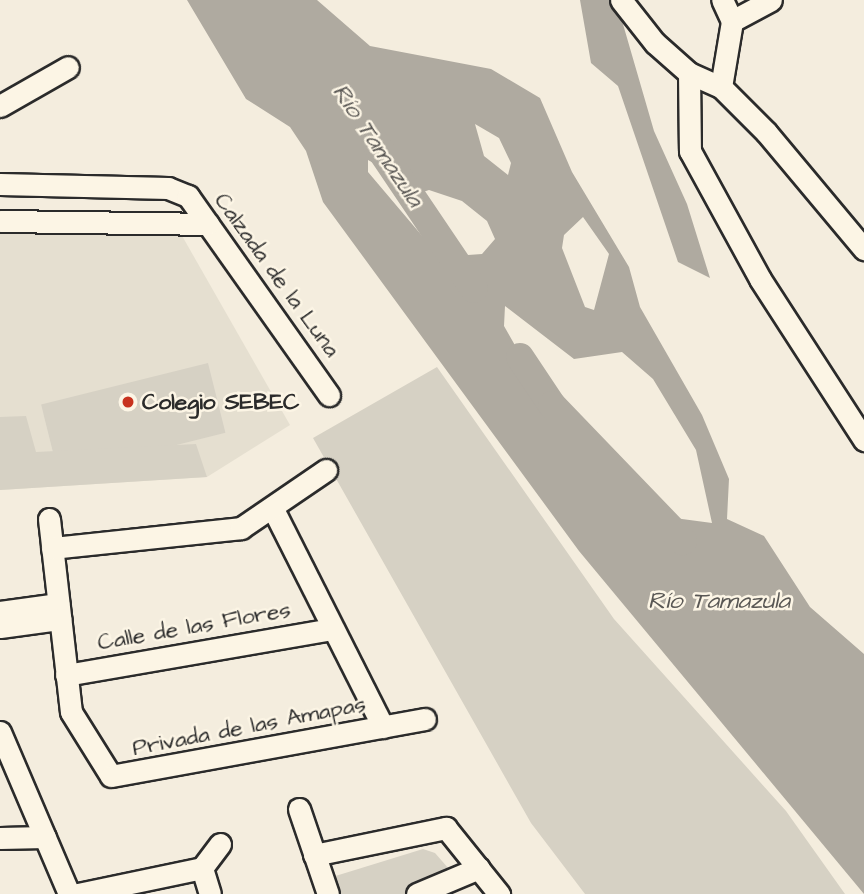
<!DOCTYPE html>
<html>
<head>
<meta charset="utf-8">
<style>
	body { margin:0 }
	#map { position:relative; width:864px; height:894px; overflow:hidden; background:#f4edde; font-family:"Architects Daughter",sans-serif }
	div>[style] { position:absolute }
	.built>* { inset:0; background:#e5dfd0 }
	.green>* { inset:0; background:#d6d1c4; transform-origin:0 0 }
	.water>* { inset:0; background:#afaaa0 }
	.river>* { height:28px; margin:-14px; padding:0 14px; transform-origin:14px; border-radius:14px; background:#afaaa0 }
	.roads { filter:drop-shadow(2px 0 #2b2b2b) drop-shadow(-2px 0 #2b2b2b) drop-shadow(0 2px #2b2b2b) drop-shadow(0 -2px #2b2b2b) }
	.minor>* { height:21px; margin:-10.5px; padding:0 10.5px; transform-origin:10.5px; border-radius:10.5px; background:#fcf5e5 }
	.dots>* { width:19px; height:19px; translate:-50% -50%; box-sizing:border-box; border:4px solid #fcf5e5; border-radius:50% }
	span { translate:-50% -50%; white-space:nowrap; text-align:center; line-height:1.15; -webkit-text-stroke:5px #fcf5e5; paint-order:stroke }
	.street-label { font-size:23px; color:#2b2b2b }
	.poi-label { font-size:23px; color:#2b2b2b; font-weight:700 }
	.left { translate:0 -50%; text-align:left }
	.water-label { font-size:24px; color:#595754; font-style:italic }
</style>
</head>
<body>
<div id="map">
	<div class="built">
		<div style="clip-path:polygon(0 226px,177px 227px,290px 425px,207px 477px,0 490px)"></div>
	</div>
	<div class="green">
		<div style="left:208px;top:363px;width:72px;height:172px;rotate:76deg"></div>
		<div style="clip-path:polygon(437px 367px,614px 619px,786px 811px,845px 894px,585px 894px,531px 823px,313px 438px)"></div>
		<div style="clip-path:polygon(26px 416px,36px 452px,196px 444px,207px 477px,0 490px,0 417px)"></div>
		<div style="clip-path:polygon(423px 849px,435px 853px,449px 869px,447px 877px,411px 894px,335px 894px,329px 878px)"></div>
	</div>
	<div class="water">
		<div style="clip-path:polygon(evenodd,187px 0,317px 0,370px 46px,491px 69px,540px 98px,572px 172px,629px 267px,640px 307px,702px 415px,729px 479px,727px 519px,764px 536px,810px 607px,864px 654px,864px 894px,579px 551px,323px 202px,306px 151px,290px 127px,246px 99px,187px 0,475px 124px,499px 138px,511px 163px,508px 175px,484px 156px,475px 124px,187px 0,368px 160px,406px 181px,417px 194px,429px 190px,462px 201px,487px 221px,495px 239px,482px 254px,440px 257px,368px 172px,368px 160px,187px 0,583px 217px,609px 254px,594px 310px,585px 307px,562px 248px,564px 235px,583px 217px,187px 0,505px 306px,574px 359px,622px 352px,653px 379px,696px 450px,712px 523px,667px 517px,631px 502px,550px 407px,504px 326px,505px 306px)"></div>
		<div style="clip-path:polygon(580px 0,616px 0,654px 131px,687px 204px,710px 278px,678px 262px,618px 86px,591px 63px)"></div>
	</div>
	<div class="river">
		<div style="left:375px;top:142px;width:177px;rotate:56deg"></div>
		<div style="left:520px;top:357px;width:58px;rotate:56.3deg"></div>
		<div style="left:552px;top:405px;width:189px;rotate:46.1deg"></div>
	</div>
	<div class="roads">
		<div class="minor">
			<div style="left:621px;top:0;width:55px;rotate:51.7deg"></div>
			<div style="left:655px;top:43px;width:45px;rotate:41.4deg"></div>
			<div style="left:689px;top:73px;width:35px;rotate:24deg"></div>
			<div style="left:721px;top:87px;width:64px;rotate:45deg"></div>
			<div style="left:766px;top:132px;width:153px;rotate:50.1deg"></div>
			<div style="left:732px;top:21px;width:44px;rotate:-28.3deg"></div>
			<div style="left:689px;top:73px;width:78px;rotate:89.3deg"></div>
			<div style="left:690px;top:151px;width:146px;rotate:61.3deg"></div>
			<div style="left:760px;top:279px;width:192px;rotate:57.1deg"></div>
			<div style="left:721px;top:87px;width:67px;rotate:-80.5deg"></div>
			<div style="left:732px;top:21px;width:23px;rotate:-115deg"></div>
			<div style="left:0;top:106px;width:78px;rotate:-29.8deg"></div>
			<div style="left:0;top:184px;width:168px;rotate:1.4deg"></div>
			<div style="left:168px;top:188px;width:22px;rotate:22deg"></div>
			<div style="left:188px;top:196px;width:244px;rotate:54.7deg"></div>
			<div style="left:0;top:221px;width:208px;rotate:0.8deg"></div>
			<div style="left:274px;top:511px;width:242px;rotate:63.2deg"></div>
			<div style="left:49px;top:519px;width:194px;rotate:83.5deg"></div>
			<div style="left:71px;top:712px;width:75px;rotate:58deg"></div>
			<div style="left:111px;top:776px;width:319px;rotate:-10.3deg"></div>
			<div style="left:52px;top:548px;width:190px;rotate:-6deg"></div>
			<div style="left:241px;top:528px;width:103px;rotate:-34.3deg"></div>
			<div style="left:0;top:612px;width:59px;rotate:-7.9deg"></div>
			<div style="left:0;top:627px;width:61px;rotate:-7.6deg"></div>
			<div style="left:66px;top:675px;width:269px;rotate:-9.8deg"></div>
			<div style="left:0;top:732px;width:176px;rotate:66.9deg"></div>
			<div style="left:299px;top:809px;width:90px;rotate:71.2deg"></div>
			<div style="left:0;top:838px;width:45px;rotate:-1.3deg"></div>
			<div style="left:314px;top:855px;width:135px;rotate:-11.6deg"></div>
			<div style="left:446px;top:828px;width:85px;rotate:51.2deg"></div>
			<div style="left:202px;top:868px;width:27px;rotate:73deg"></div>
			<div style="left:78px;top:894px;width:127px;rotate:-11.8deg"></div>
			<div style="left:202px;top:868px;width:30px;rotate:-53deg"></div>
			<div style="left:417px;top:894px;width:67px;rotate:-22.8deg"></div>
		</div>
	</div>
	<div class="dots">
		<div style="left:128px;top:402px;background:#c8321e"></div>
	</div>
	<div class="street-label">
		<span style="left:277px;top:275px;rotate:54deg">Calzada de la Luna</span>
		<span style="left:194px;top:626px;rotate:-10deg">Calle de las Flores</span>
		<span style="left:249px;top:726px;rotate:-11deg">Privada de las Amapas</span>
	</div>
	<div class="poi-label">
		<span class="left" style="left:142px;top:402px">Colegio SEBEC</span>
	</div>
	<div class="water-label">
		<span style="left:377px;top:146px;rotate:56deg">Río Tamazula</span>
		<span style="left:719px;top:602px">Río Tamazula</span>
	</div>
</div>
</body>
</html>
